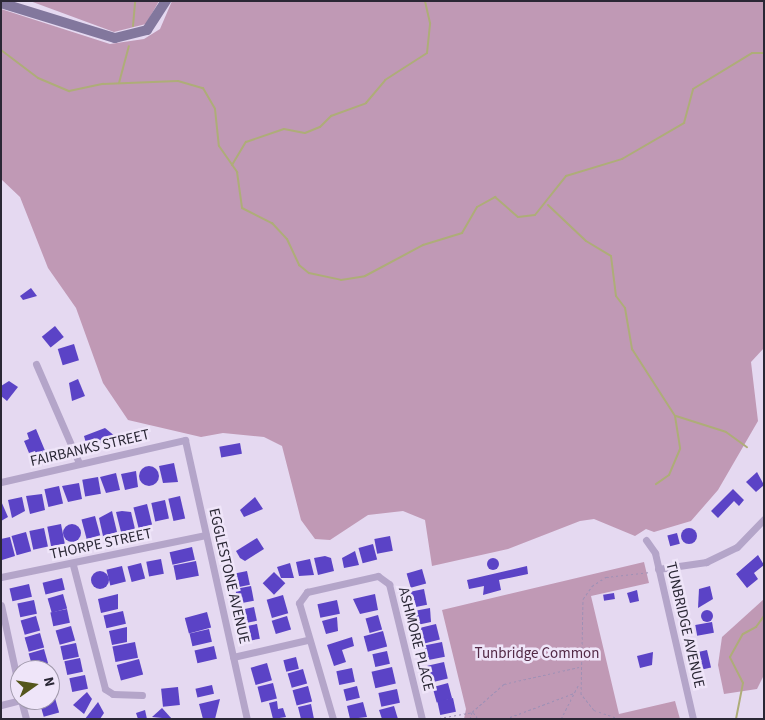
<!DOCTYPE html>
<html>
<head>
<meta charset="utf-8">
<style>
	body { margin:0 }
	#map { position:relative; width:765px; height:720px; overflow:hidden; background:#e5d9f1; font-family:"Source Sans 3",sans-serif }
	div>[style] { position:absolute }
	.green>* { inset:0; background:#c099b5 }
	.stream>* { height:2px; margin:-1px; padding:0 1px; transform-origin:1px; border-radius:1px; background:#aead78 }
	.building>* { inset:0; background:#5b43c6; transform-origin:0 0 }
	.round { border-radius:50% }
	.path>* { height:1px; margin-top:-0.5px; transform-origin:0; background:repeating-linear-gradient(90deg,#9e90b5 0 2.5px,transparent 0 5px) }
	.street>* { height:7px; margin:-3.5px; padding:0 3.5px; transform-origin:3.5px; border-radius:3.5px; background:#b4a5c9 }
	.secondary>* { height:10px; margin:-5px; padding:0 5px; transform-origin:5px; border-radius:5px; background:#82779d }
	span { translate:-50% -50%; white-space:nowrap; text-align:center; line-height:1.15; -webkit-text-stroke:5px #efe5f9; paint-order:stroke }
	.street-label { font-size:15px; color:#2a2735 }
	.park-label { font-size:15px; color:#532a46 }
	.frame { position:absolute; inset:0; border:2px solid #2a2735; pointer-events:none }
	.north { position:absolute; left:10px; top:660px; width:50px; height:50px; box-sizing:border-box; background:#efe5f9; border:1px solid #a099ab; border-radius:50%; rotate:77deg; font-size:14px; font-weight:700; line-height:20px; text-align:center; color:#2a2735 }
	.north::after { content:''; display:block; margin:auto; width:18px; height:22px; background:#55561c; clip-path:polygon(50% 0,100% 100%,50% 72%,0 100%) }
</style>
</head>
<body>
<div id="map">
	<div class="green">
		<div style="clip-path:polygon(30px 1px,159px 1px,146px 24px,114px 32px)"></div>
		<div style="clip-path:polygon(172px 1px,764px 1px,764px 348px,751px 362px,758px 421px,718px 490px,691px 521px,654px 532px,646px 529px,635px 536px,594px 519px,580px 521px,508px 549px,432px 566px,425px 520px,403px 511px,368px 515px,330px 540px,315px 539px,301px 520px,282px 446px,264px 437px,223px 433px,201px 437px,128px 420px,103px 383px,76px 308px,48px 268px,20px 197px,1px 179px,1px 9px,110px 44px,144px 39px,160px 29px)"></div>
		<div style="clip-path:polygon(644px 562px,649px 583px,591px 596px,619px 714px,675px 701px,680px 719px,464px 719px,466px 709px,442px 610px)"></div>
		<div style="clip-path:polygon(764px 599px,764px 675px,757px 689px,724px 694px,718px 665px,722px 637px)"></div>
	</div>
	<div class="stream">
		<div style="left:133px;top:26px;width:25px;rotate:-85deg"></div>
		<div style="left:1px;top:50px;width:46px;rotate:37.1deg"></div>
		<div style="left:38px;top:78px;width:34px;rotate:23deg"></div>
		<div style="left:69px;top:91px;width:35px;rotate:-12deg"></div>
		<div style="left:103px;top:84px;width:75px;rotate:-2.3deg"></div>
		<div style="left:178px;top:81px;width:26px;rotate:16deg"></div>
		<div style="left:203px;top:88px;width:24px;rotate:60deg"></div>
		<div style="left:215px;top:109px;width:37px;rotate:84deg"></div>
		<div style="left:219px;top:146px;width:32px;rotate:55deg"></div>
		<div style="left:237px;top:172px;width:36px;rotate:82deg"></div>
		<div style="left:242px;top:208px;width:34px;rotate:27deg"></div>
		<div style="left:272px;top:223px;width:22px;rotate:47deg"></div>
		<div style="left:287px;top:239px;width:29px;rotate:65deg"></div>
		<div style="left:299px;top:265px;width:13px;rotate:39deg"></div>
		<div style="left:309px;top:273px;width:33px;rotate:12deg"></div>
		<div style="left:341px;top:280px;width:24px;rotate:-9deg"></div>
		<div style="left:365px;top:276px;width:66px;rotate:-28.1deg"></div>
		<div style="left:423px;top:245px;width:41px;rotate:-17.1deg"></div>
		<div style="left:462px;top:233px;width:30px;rotate:-60deg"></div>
		<div style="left:477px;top:207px;width:21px;rotate:-29deg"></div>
		<div style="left:495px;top:197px;width:30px;rotate:41deg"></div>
		<div style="left:518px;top:217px;width:17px;rotate:-7deg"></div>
		<div style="left:535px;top:215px;width:50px;rotate:-51.5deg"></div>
		<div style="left:566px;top:176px;width:59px;rotate:-16.9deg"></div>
		<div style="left:622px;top:159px;width:72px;rotate:-30.1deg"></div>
		<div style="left:684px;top:123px;width:35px;rotate:-75deg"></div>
		<div style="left:693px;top:89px;width:69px;rotate:-31.4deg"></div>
		<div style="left:752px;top:53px;width:12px"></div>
		<div style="left:119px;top:83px;width:38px;rotate:-75deg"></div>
		<div style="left:232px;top:165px;width:27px;rotate:-59deg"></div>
		<div style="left:246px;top:142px;width:40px;rotate:-18.9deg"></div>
		<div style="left:284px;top:129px;width:21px;rotate:11deg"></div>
		<div style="left:305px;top:133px;width:16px;rotate:-22deg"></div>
		<div style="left:320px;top:127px;width:16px;rotate:-45deg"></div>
		<div style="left:331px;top:116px;width:37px;rotate:-20deg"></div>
		<div style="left:366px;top:103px;width:30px;rotate:-50deg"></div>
		<div style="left:385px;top:80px;width:50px;rotate:-32.7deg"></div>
		<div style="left:427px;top:53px;width:30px;rotate:-84deg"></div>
		<div style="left:430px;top:23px;width:23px;rotate:-103deg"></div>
		<div style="left:548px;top:205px;width:52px;rotate:43.5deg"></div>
		<div style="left:586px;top:241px;width:29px;rotate:31deg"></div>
		<div style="left:611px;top:256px;width:40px;rotate:82.9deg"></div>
		<div style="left:616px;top:296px;width:15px;rotate:53deg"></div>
		<div style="left:625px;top:308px;width:42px;rotate:80.3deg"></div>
		<div style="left:632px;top:349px;width:80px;rotate:57.3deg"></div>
		<div style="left:675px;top:416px;width:33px;rotate:81deg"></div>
		<div style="left:680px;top:449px;width:28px;rotate:113deg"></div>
		<div style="left:669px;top:475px;width:16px;rotate:145deg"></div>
		<div style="left:676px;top:416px;width:52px;rotate:17.7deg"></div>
		<div style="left:726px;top:432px;width:26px;rotate:36deg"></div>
		<div style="left:736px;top:719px;width:37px;rotate:-79deg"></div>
		<div style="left:743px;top:683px;width:29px;rotate:-117deg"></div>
		<div style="left:730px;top:657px;width:26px;rotate:-61deg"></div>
		<div style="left:743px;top:634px;width:15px;rotate:-28deg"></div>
		<div style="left:756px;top:627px;width:14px;rotate:-54deg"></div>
	</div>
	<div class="building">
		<div style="clip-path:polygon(31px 288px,37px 296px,23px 300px,20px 296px)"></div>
		<div style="left:55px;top:326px;width:14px;height:17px;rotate:51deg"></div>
		<div style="left:74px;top:344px;width:17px;height:17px;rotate:73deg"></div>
		<div style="clip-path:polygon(78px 379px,85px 396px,72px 401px,69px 383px)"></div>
		<div style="clip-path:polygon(9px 381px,18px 387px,7px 401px,1px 396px,1px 386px)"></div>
		<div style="clip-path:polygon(105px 428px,116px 437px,87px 447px,84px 436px)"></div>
		<div style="clip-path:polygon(36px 429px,46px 453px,37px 457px,35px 451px,29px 453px,24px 441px,29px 439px,27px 433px)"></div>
		<div style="left:240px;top:443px;width:11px;height:21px;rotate:80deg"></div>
		<div style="clip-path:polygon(174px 463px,178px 482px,163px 483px,159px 466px)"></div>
		<div class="round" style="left:139px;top:466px;width:20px;height:20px"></div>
		<div style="clip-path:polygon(136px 471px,138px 487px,125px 490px,121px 474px)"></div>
		<div style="clip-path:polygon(757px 472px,764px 485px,756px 492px,746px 482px)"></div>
		<div style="clip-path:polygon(116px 473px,120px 490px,106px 493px,100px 477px)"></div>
		<div style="left:98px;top:477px;width:17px;height:16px;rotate:80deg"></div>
		<div style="clip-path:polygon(79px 483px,82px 499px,68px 502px,62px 486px)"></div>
		<div style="left:59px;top:486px;width:18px;height:15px;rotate:77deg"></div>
		<div style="clip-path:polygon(733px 489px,744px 500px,739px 506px,734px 501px,718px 518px,711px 511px)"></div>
		<div style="clip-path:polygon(42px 494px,45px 510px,30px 514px,26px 496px)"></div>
		<div style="left:180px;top:496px;width:23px;height:12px;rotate:77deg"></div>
		<div style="clip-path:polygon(22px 497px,25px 511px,12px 518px,8px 500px)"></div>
		<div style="clip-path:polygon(255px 497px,263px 509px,244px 517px,240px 510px)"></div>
		<div style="left:165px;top:500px;width:19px;height:14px;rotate:78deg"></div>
		<div style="clip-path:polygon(1px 501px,8px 517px,1px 521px)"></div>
		<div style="left:147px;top:504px;width:21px;height:14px;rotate:76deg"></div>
		<div style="clip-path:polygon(112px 511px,117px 532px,103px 536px,99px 518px)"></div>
		<div style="clip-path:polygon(122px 511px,131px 512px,135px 529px,121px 532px,116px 512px)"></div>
		<div style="left:95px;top:516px;width:20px;height:14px;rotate:75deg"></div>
		<div class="round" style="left:63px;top:524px;width:18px;height:18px"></div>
		<div style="left:61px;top:524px;width:20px;height:14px;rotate:79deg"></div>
		<div class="round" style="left:681px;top:528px;width:16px;height:16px"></div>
		<div style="left:44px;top:528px;width:19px;height:15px;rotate:78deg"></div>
		<div style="left:26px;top:532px;width:20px;height:15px;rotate:75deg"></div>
		<div style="left:677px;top:533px;width:11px;height:10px;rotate:75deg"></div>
		<div style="left:390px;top:536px;width:15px;height:16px;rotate:79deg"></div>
		<div style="clip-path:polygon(10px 537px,15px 556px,2px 560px,1px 539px)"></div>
		<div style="clip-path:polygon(257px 538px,264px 549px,245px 561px,240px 558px,236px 551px)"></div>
		<div style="left:373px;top:544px;width:16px;height:15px;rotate:75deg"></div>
		<div style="left:192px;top:547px;width:13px;height:23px;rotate:77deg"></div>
		<div style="clip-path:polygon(355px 551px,359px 565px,344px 568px,342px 558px)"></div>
		<div style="clip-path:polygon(758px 555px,764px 565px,754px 573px,758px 579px,747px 588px,736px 574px)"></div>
		<div style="clip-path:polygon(325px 556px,331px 558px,334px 571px,318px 575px,314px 558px)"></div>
		<div class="round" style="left:487px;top:558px;width:12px;height:12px"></div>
		<div style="left:161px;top:559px;width:15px;height:15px;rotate:79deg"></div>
		<div style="clip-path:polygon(310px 559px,314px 575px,299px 576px,296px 562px)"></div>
		<div style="left:196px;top:561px;width:15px;height:23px;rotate:79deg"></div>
		<div style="left:141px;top:563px;width:16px;height:14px;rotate:75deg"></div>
		<div style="clip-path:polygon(290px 563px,294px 578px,281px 578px,277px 567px)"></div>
		<div style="left:122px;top:566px;width:16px;height:16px;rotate:76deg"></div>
		<div style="clip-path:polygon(527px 566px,528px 574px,499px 580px,501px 590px,483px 595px,484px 586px,469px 589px,467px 580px)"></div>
		<div style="left:422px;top:569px;width:15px;height:16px;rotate:74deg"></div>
		<div class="round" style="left:91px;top:571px;width:18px;height:18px"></div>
		<div style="left:247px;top:571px;width:14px;height:16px;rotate:78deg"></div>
		<div style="left:274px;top:572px;width:16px;height:16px;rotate:45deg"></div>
		<div style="left:62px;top:578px;width:12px;height:20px;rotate:76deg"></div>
		<div style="left:29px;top:584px;width:13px;height:20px;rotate:77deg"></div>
		<div style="left:251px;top:586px;width:15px;height:16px;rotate:79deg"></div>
		<div style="clip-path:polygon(710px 586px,713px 599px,698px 608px,699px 589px)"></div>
		<div style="left:424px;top:589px;width:16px;height:14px;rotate:79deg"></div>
		<div style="clip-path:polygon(637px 590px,639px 601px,630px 603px,627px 593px)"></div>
		<div style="left:614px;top:593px;width:6px;height:11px;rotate:81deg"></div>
		<div style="left:63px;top:594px;width:15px;height:16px;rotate:74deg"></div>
		<div style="clip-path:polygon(118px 594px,118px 609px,101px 613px,98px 599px)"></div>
		<div style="clip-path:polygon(375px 594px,378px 610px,360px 614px,353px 599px)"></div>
		<div style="left:283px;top:595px;width:19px;height:17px;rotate:74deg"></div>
		<div style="left:34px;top:600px;width:14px;height:17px;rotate:78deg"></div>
		<div style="left:337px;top:600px;width:14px;height:20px;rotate:78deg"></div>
		<div style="left:254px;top:607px;width:14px;height:14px;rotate:78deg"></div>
		<div style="clip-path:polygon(430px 608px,431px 622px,417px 625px,414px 611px)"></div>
		<div style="left:67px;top:609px;width:14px;height:17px;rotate:78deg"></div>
		<div class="round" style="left:701px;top:610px;width:12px;height:12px"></div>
		<div style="left:123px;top:611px;width:13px;height:20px;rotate:77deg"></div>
		<div style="left:207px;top:612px;width:16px;height:23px;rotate:75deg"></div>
		<div style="left:378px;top:615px;width:15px;height:13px;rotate:74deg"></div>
		<div style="left:36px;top:616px;width:15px;height:16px;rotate:74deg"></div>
		<div style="left:287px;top:616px;width:14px;height:16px;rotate:73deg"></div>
		<div style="clip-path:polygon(337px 617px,338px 631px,326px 634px,322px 621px)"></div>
		<div style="left:712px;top:622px;width:11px;height:17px;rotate:80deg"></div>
		<div style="left:257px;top:624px;width:15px;height:14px;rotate:79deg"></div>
		<div style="left:436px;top:624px;width:16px;height:18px;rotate:76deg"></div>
		<div style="left:71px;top:626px;width:15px;height:16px;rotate:74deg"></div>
		<div style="clip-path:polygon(127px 627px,127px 642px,112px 645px,109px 631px)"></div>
		<div style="left:209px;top:629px;width:13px;height:20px;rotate:77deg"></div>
		<div style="left:383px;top:631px;width:16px;height:20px;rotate:75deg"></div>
		<div style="left:40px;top:633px;width:15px;height:16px;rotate:74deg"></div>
		<div style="clip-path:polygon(352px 637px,354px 646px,342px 650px,346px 662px,334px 666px,327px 645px)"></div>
		<div style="left:135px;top:642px;width:16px;height:23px;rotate:79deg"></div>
		<div style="left:442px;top:642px;width:15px;height:18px;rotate:79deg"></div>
		<div style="left:76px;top:643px;width:14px;height:16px;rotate:78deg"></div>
		<div style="left:214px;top:646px;width:13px;height:20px;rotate:77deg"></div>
		<div style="left:44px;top:649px;width:15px;height:16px;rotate:74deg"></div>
		<div style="left:707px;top:650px;width:18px;height:10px;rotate:77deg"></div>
		<div style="left:387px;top:651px;width:13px;height:15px;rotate:77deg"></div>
		<div style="clip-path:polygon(653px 652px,652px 665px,640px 668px,637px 656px)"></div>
		<div style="left:296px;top:657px;width:12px;height:13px;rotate:76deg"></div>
		<div style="left:80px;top:658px;width:14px;height:16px;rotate:78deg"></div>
		<div style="left:139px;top:659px;width:16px;height:23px;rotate:75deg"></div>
		<div style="left:444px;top:662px;width:17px;height:17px;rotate:77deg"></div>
		<div style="left:267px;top:663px;width:18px;height:17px;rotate:74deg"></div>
		<div style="left:392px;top:667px;width:17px;height:21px;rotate:77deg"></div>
		<div style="left:352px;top:668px;width:14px;height:16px;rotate:78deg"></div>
		<div style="left:303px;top:669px;width:15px;height:16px;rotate:74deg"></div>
		<div style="left:85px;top:675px;width:14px;height:16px;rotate:78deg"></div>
		<div style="left:273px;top:683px;width:16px;height:16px;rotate:76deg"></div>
		<div style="left:448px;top:683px;width:16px;height:16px;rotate:75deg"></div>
		<div style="left:212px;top:685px;width:9px;height:17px;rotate:77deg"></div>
		<div style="left:308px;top:686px;width:16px;height:16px;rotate:75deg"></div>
		<div style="left:357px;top:686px;width:12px;height:14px;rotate:76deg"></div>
		<div style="left:178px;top:687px;width:18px;height:17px;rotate:84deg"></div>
		<div style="left:397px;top:689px;width:14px;height:19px;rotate:78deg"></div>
		<div style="clip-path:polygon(87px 692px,92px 699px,84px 714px,73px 705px)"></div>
		<div style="left:55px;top:698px;width:15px;height:16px;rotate:74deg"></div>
		<div style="left:453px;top:698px;width:14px;height:16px;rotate:78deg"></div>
		<div style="clip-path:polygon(220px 699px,215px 719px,203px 719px,199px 704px)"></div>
		<div style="clip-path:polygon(277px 701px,278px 709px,283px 708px,286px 717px,273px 719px,269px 703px)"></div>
		<div style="clip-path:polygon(98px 702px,104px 713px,100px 719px,85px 719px)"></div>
		<div style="clip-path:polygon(363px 702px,367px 717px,350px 719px,347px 706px)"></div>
		<div style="clip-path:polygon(311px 704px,314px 719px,301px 719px,298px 707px)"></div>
		<div style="clip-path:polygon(394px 706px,398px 719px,382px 719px,379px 710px)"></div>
		<div style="clip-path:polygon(162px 708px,172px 719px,152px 717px)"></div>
		<div style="clip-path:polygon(145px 710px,147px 719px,138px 719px,136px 713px)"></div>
	</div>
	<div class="path">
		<div style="left:473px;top:712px;width:9px;rotate:54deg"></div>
		<div style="left:434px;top:719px;width:39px;rotate:-10deg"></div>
		<div style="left:472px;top:712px;width:43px;rotate:-41.2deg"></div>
		<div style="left:504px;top:684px;width:77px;rotate:-12.8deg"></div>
		<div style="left:470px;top:719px;width:7px;rotate:-74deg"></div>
		<div style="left:505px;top:719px;width:74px;rotate:-20.6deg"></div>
		<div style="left:561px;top:719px;width:39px;rotate:-63deg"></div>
		<div style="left:620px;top:719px;width:28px;rotate:-161deg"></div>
		<div style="left:594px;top:710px;width:21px;rotate:-129deg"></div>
		<div style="left:581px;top:694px;width:95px;rotate:-88.8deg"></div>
		<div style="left:583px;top:599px;width:16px;rotate:-55deg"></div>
		<div style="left:592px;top:586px;width:17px;rotate:-33deg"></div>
		<div style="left:606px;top:577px;width:45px;rotate:-6.3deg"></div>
	</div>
	<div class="street">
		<div style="left:36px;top:364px;width:108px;rotate:66.5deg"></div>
		<div style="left:1px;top:482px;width:189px;rotate:-12.9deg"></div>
		<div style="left:185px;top:440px;width:286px;rotate:77.5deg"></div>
		<div style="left:646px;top:540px;width:16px;rotate:55deg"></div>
		<div style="left:655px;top:553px;width:170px;rotate:77.1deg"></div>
		<div style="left:73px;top:565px;width:128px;rotate:75.5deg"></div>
		<div style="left:105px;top:689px;width:9px;rotate:32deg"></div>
		<div style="left:113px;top:694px;width:29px;rotate:2deg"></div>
		<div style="left:658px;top:569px;width:49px;rotate:-8.3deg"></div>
		<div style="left:706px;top:562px;width:34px;rotate:-26deg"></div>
		<div style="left:737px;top:547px;width:39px;rotate:-46deg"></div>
		<div style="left:1px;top:577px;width:209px;rotate:-11.6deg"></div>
		<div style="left:1px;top:605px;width:90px;rotate:77.8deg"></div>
		<div style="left:233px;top:657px;width:76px;rotate:-12.9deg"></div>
		<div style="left:21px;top:700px;width:20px;rotate:75deg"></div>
		<div style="left:1px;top:705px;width:21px;rotate:-14deg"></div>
		<div style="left:333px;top:719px;width:121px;rotate:-106.3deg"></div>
		<div style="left:299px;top:603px;width:14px;rotate:-54deg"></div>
		<div style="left:307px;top:592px;width:73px;rotate:-12.7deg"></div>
		<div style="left:378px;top:576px;width:14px;rotate:36deg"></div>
		<div style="left:389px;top:584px;width:139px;rotate:76.3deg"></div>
	</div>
	<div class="secondary">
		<div style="left:1px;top:3px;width:119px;rotate:17.1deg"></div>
		<div style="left:115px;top:38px;width:33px;rotate:-14deg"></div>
		<div style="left:147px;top:30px;width:35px;rotate:-57deg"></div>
	</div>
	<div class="street-label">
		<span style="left:90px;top:448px;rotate:-13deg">FAIRBANKS STREET</span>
		<span style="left:101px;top:544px;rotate:-12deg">THORPE STREET</span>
		<span style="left:229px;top:576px;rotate:77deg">EGGLESTONE AVENUE</span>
		<span style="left:685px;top:625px;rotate:77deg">TUNBRIDGE AVENUE</span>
		<span style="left:416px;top:639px;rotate:76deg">ASHMORE PLACE</span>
	</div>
	<div class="park-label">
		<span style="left:537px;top:654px">Tunbridge Common</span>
	</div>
	<div class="frame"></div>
	<div class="north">N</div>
</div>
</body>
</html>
